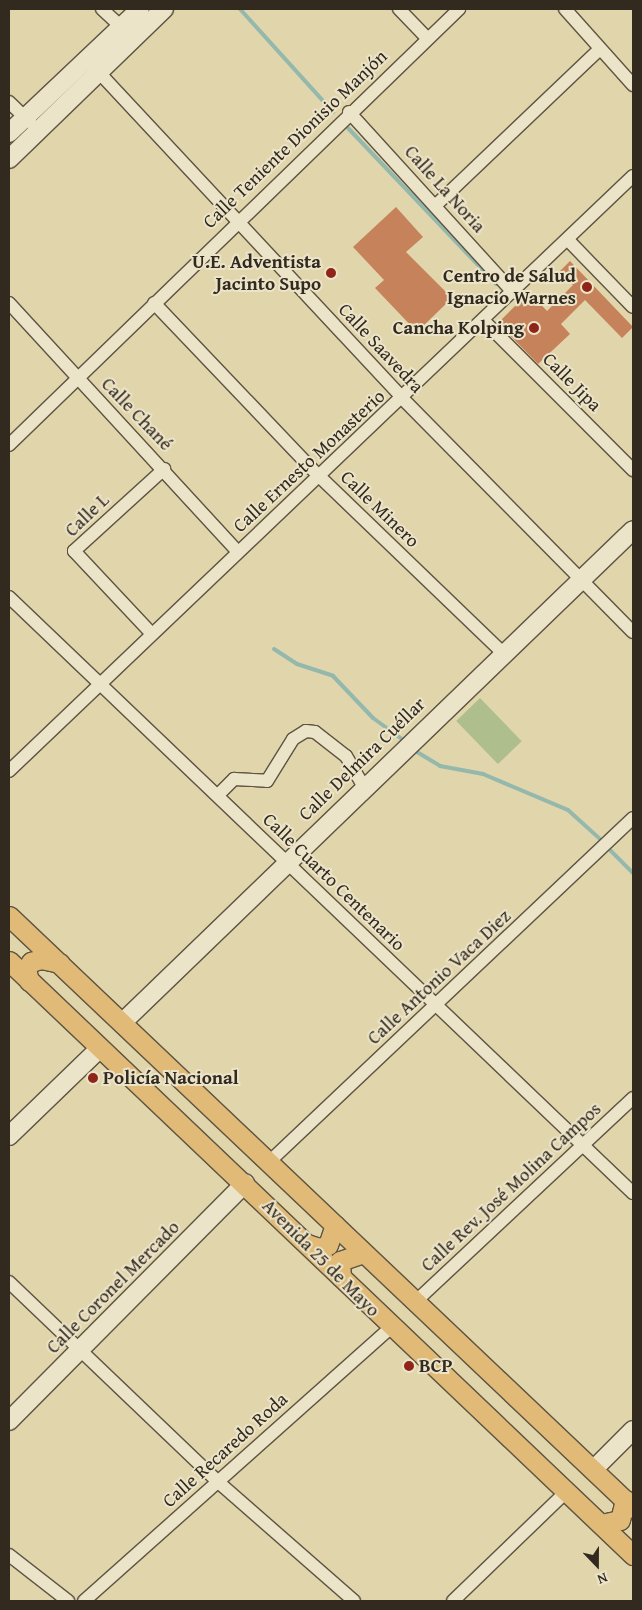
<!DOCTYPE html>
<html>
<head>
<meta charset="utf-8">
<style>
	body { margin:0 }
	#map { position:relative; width:642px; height:1610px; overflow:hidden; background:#e1d5ac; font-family:"Gentium Book Plus",serif }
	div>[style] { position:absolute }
	.green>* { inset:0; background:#aebe8d; transform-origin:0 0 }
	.stream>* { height:4px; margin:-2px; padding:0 2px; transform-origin:2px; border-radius:2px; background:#94b8ac }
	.building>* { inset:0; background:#c6835b }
	.roads { filter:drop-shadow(1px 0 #5e5442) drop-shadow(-1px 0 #5e5442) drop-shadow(0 1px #5e5442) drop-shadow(0 -1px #5e5442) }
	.street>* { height:12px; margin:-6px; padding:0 6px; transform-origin:6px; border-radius:6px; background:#ece4c9 }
	.secondary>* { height:18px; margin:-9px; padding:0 9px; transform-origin:9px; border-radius:9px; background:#ece4c9 }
	.primary>* { height:19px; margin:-9.5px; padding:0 9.5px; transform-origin:9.5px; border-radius:9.5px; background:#e0ba76 }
	.dots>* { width:14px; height:14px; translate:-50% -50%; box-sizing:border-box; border:2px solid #ece4c9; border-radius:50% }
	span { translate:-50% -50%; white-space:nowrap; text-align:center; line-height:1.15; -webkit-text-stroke:4px #ece4c9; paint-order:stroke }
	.street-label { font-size:19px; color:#32291f }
	.poi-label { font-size:19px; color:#32291f; font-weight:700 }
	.right { translate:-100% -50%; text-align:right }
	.left { translate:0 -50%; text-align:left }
	.frame { position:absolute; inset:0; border:10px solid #32291f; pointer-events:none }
	.north { position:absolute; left:572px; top:1540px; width:50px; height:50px; -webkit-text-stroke:4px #ece4c9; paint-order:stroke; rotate:158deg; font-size:14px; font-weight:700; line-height:20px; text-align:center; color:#32291f }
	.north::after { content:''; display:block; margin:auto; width:18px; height:22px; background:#32291f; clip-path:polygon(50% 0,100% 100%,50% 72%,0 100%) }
</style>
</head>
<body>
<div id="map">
	<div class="green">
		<div style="left:480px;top:698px;width:60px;height:33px;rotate:46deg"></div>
	</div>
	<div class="stream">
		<div style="left:240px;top:9px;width:139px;rotate:47.9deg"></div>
		<div style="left:348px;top:128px;width:215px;rotate:46.5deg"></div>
		<div style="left:274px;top:649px;width:27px;rotate:33deg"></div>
		<div style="left:297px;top:664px;width:38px;rotate:18deg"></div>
		<div style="left:333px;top:676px;width:58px;rotate:46.4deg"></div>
		<div style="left:373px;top:718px;width:37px;rotate:36deg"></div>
		<div style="left:417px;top:752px;width:27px;rotate:31deg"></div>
		<div style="left:440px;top:766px;width:44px;rotate:10.5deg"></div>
		<div style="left:483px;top:774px;width:92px;rotate:23deg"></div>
		<div style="left:568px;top:810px;width:43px;rotate:42.2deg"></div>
		<div style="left:609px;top:849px;width:34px;rotate:45deg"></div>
	</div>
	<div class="building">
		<div style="clip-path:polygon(396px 207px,423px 237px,406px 252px,452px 298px,417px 332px,375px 288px,384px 280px,353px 247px)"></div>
		<div style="clip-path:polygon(570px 261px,633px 327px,622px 338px,585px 300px,561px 324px,570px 334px,538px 364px,498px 323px,529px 292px,547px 311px,573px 285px,560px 271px)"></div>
	</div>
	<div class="roads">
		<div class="street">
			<div style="left:102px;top:9px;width:25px;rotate:43deg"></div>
			<div style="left:399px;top:9px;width:40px;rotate:46deg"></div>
			<div style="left:565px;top:9px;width:102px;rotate:48.2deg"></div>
			<div style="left:93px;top:66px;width:455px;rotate:47deg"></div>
			<div style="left:403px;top:399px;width:327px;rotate:45.4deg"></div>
			<div style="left:9px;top:102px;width:30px;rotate:44deg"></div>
			<div style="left:349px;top:112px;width:244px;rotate:47.7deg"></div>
			<div style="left:436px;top:205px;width:226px;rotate:-43.6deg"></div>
			<div style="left:568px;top:240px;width:93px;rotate:45.9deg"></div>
			<div style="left:9px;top:303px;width:338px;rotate:47.4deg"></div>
			<div style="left:154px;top:303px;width:239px;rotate:46.4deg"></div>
			<div style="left:319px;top:476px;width:254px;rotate:43.9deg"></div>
			<div style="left:484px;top:321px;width:211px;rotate:45deg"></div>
			<div style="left:9px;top:445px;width:627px;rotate:-44.09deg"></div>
			<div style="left:9px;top:597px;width:863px;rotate:43.69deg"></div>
			<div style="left:152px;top:634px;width:114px;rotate:-133.2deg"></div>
			<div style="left:74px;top:551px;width:122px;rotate:-42.3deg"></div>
			<div style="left:9px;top:771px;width:862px;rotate:-43.64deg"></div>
			<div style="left:218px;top:795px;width:23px;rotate:-45deg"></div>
			<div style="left:234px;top:779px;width:33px;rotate:3deg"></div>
			<div style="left:267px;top:781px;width:49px;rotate:-58.2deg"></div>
			<div style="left:293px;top:739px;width:15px;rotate:-32deg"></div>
			<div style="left:306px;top:731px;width:9px;rotate:6deg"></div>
			<div style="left:315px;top:732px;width:39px;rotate:38deg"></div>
			<div style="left:346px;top:756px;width:36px;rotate:60deg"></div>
			<div style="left:269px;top:1162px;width:501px;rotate:-43.38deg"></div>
			<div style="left:9px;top:1282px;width:288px;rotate:43.7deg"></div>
			<div style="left:217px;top:1481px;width:182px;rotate:41.2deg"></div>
			<div style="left:414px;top:1303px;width:300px;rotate:-43.1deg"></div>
			<div style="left:9px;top:1555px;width:75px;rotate:37.9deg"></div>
			<div style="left:84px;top:1601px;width:411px;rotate:-41.7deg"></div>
			<div style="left:453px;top:1601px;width:158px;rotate:-44deg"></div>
		</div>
		<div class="secondary">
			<div style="left:9px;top:133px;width:180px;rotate:-43.4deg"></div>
			<div style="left:9px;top:159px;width:216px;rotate:-44.1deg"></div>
			<div style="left:124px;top:1021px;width:707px;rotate:-43.97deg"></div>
			<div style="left:9px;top:1136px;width:127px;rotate:-44deg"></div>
			<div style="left:9px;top:1421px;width:335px;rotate:-45.2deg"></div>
			<div style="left:594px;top:1469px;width:55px;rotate:-45deg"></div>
		</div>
		<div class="primary">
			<div style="left:9px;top:916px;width:860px;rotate:43.49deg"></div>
			<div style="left:9px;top:961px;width:862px;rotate:43.59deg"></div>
			<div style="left:29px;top:981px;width:12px;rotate:-104deg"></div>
			<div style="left:26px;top:969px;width:9px;rotate:-54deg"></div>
			<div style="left:31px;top:962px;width:10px;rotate:-17deg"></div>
			<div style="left:41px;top:959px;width:19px;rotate:12deg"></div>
			<div style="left:307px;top:1244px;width:13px;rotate:18deg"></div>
			<div style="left:319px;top:1248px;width:9px;rotate:-18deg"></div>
			<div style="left:328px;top:1245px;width:21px;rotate:-71deg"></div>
			<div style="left:341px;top:1277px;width:16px;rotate:-94deg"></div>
			<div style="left:340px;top:1261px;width:24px;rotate:-19deg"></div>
			<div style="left:601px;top:1524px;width:19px;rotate:-12deg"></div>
			<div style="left:620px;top:1520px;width:21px;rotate:-76deg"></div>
		</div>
	</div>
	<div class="dots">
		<div style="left:331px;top:273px;background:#8f2418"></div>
		<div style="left:587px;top:287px;background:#8f2418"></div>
		<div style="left:534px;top:328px;background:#8f2418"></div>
		<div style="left:93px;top:1078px;background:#8f2418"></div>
		<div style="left:409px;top:1366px;background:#8f2418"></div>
	</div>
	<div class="street-label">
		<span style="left:295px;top:139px;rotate:-44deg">Calle Teniente Dionisio Manjón</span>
		<span style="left:445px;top:189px;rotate:48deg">Calle La Noria</span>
		<span style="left:381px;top:348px;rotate:47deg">Calle Saavedra</span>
		<span style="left:572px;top:382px;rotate:45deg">Calle Jipa</span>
		<span style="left:137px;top:414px;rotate:46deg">Calle Chané</span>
		<span style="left:309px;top:461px;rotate:-43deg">Calle Ernesto Monasterio</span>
		<span style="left:380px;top:509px;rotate:44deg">Calle Minero</span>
		<span style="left:87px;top:515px;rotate:-44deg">Calle L</span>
		<span style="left:362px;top:759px;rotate:-44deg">Calle Delmira Cuéllar</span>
		<span style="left:334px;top:882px;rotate:44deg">Calle Cuarto Centenario</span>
		<span style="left:439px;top:977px;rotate:-43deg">Calle Antonio Vaca Diez</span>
		<span style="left:511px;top:1187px;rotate:-43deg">Calle Rev. José Molina Campos</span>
		<span style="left:321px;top:1258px;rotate:45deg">Avenida 25 de Mayo</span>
		<span style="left:113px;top:1287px;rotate:-45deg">Calle Coronel Mercado</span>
		<span style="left:225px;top:1450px;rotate:-42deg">Calle Recaredo Roda</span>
	</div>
	<div class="poi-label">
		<span class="right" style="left:321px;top:273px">U.E. Adventista<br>Jacinto Supo</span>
		<span class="right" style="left:576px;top:287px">Centro de Salud<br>Ignacio Warnes</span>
		<span class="right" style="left:524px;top:328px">Cancha Kolping</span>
		<span class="left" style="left:103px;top:1078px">Policía Nacional</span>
		<span class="left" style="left:419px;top:1366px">BCP</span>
	</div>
	<div class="frame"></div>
	<div class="north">N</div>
</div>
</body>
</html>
